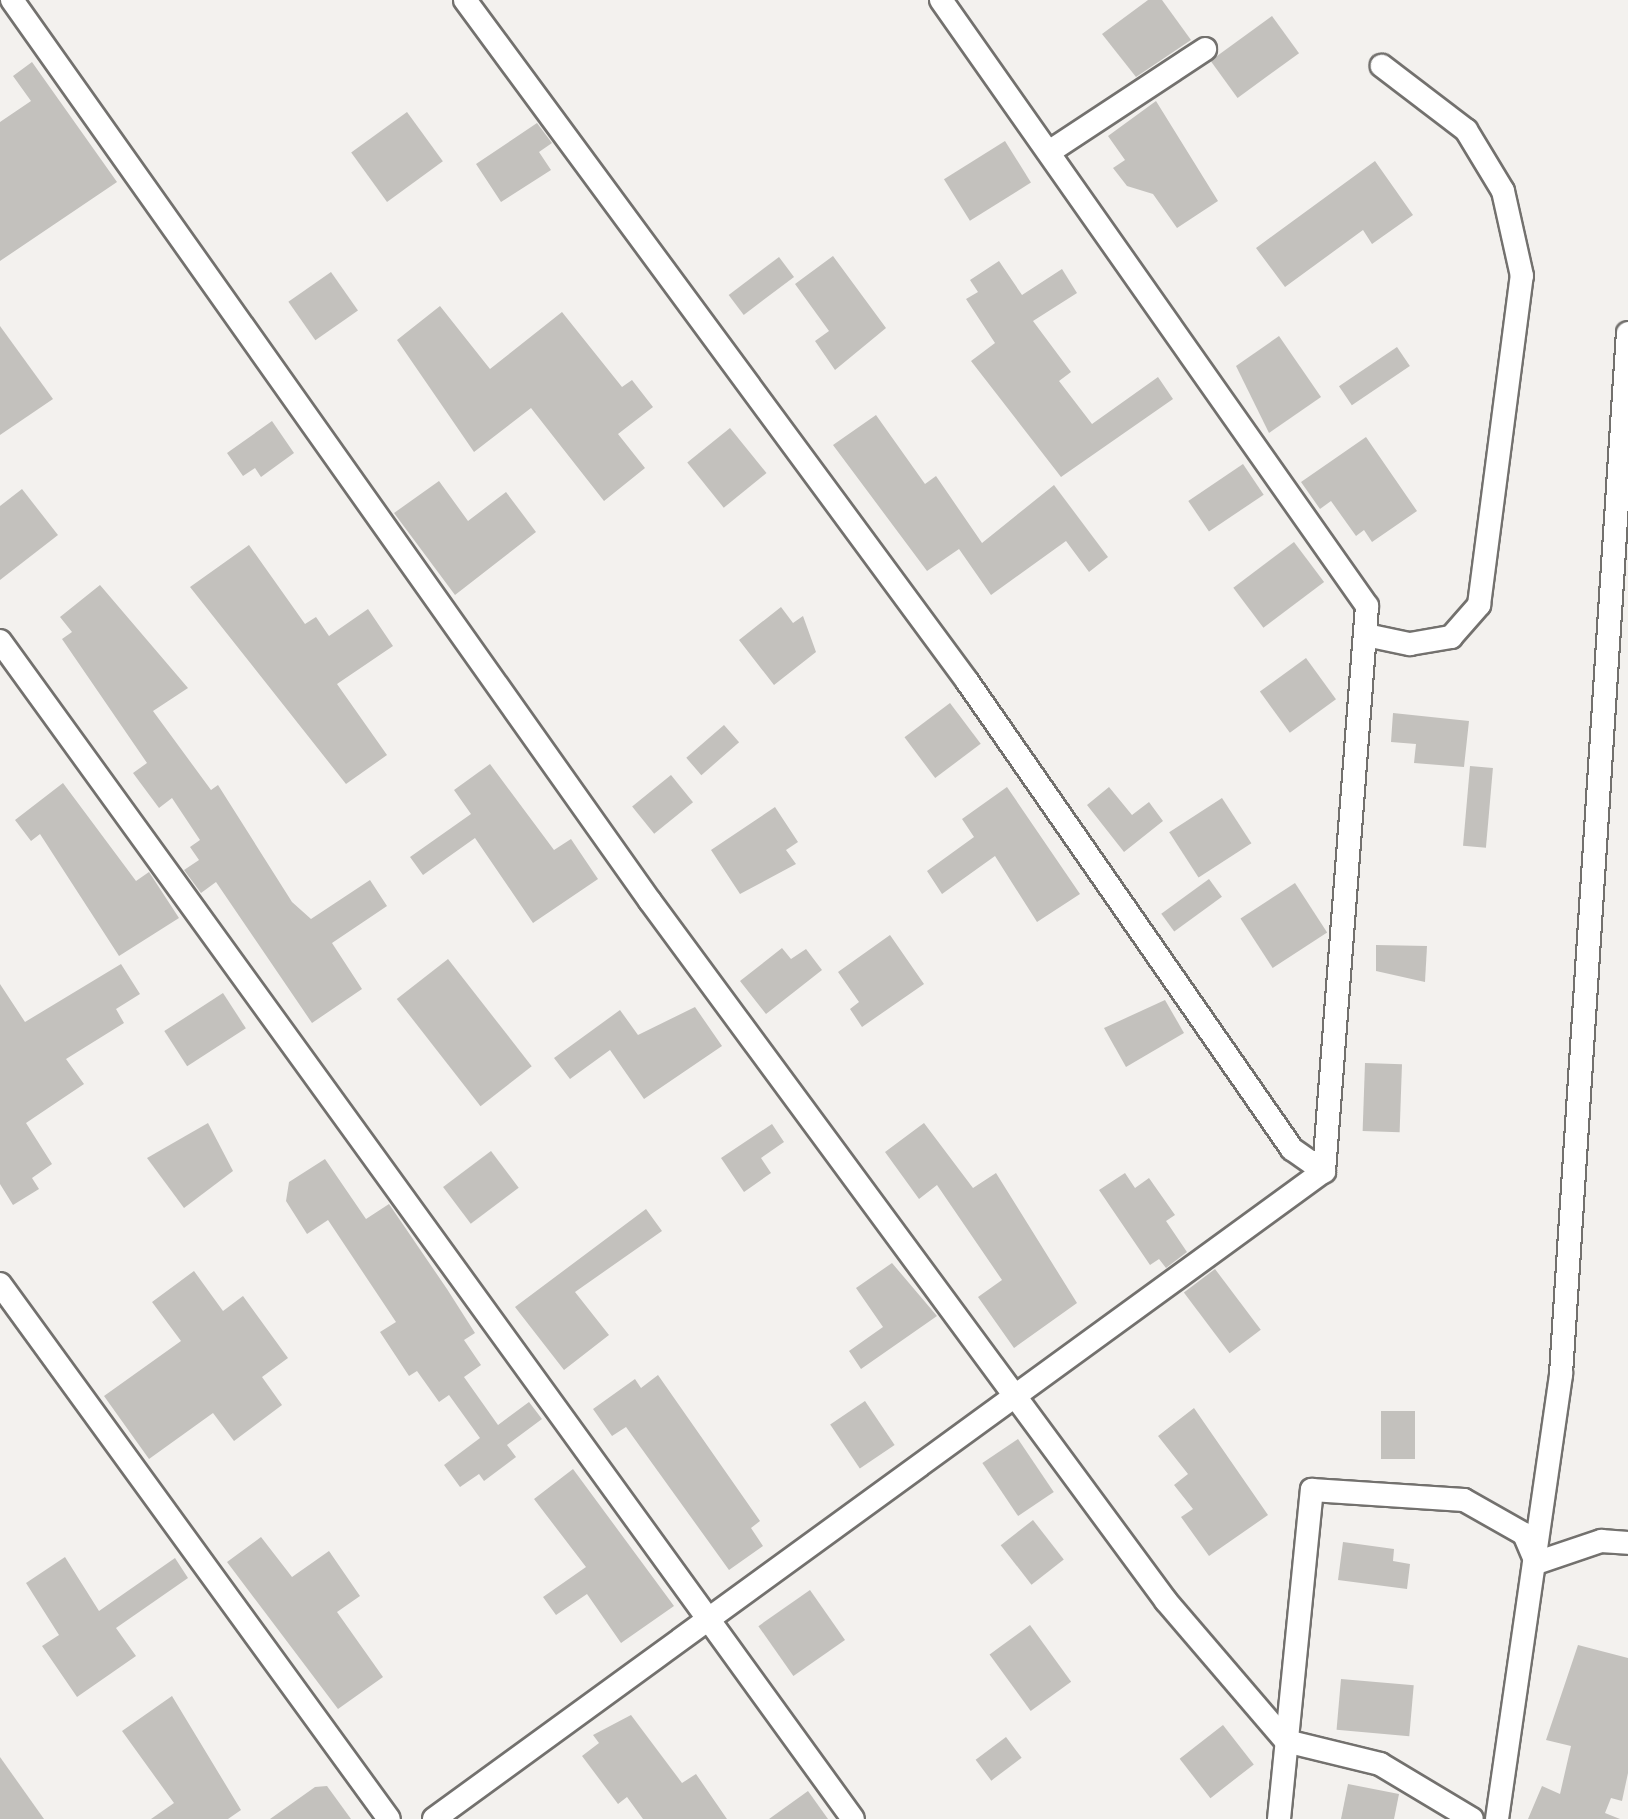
<!DOCTYPE html>
<html>
<head>
<meta charset="utf-8">
<style>
	body { margin:0 }
	#map { position:relative; width:1628px; height:1819px; overflow:hidden; background:#f3f1ee; font-family:"PT Sans",sans-serif }
	div>[style] { position:absolute }
	.building>* { inset:0; background:#c3c1bd; transform-origin:0 0 }
	.roads { filter:drop-shadow(2px 0 #73716e) drop-shadow(-2px 0 #73716e) drop-shadow(0 2px #73716e) drop-shadow(0 -2px #73716e) }
	.street>* { height:22px; margin:-11px; padding:0 11px; transform-origin:11px; border-radius:11px; background:#fff }
	span { translate:-50% -50%; white-space:nowrap; text-align:center; line-height:1.15; -webkit-text-stroke:8px #fff; paint-order:stroke }
</style>
</head>
<body>
<div id="map">
	<div class="building">
		<div style="clip-path:polygon(1148px 0,1162px 0,1191px 40px,1136px 77px,1102px 34px)"></div>
		<div style="left:1272px;top:16px;width:46px;height:76px;rotate:54deg"></div>
		<div style="clip-path:polygon(32px 62px,117px 182px,0 261px,0 122px,31px 101px,13px 76px)"></div>
		<div style="clip-path:polygon(1156px 101px,1218px 201px,1177px 228px,1153px 194px,1127px 186px,1113px 168px,1125px 160px,1108px 136px)"></div>
		<div style="left:407px;top:112px;width:61px;height:69px;rotate:54deg"></div>
		<div style="clip-path:polygon(537px 123px,552px 143px,539px 152px,551px 170px,501px 202px,476px 164px)"></div>
		<div style="left:1005px;top:141px;width:49px;height:72px;rotate:58deg"></div>
		<div style="clip-path:polygon(1375px 161px,1413px 215px,1372px 244px,1363px 230px,1285px 287px,1256px 248px)"></div>
		<div style="clip-path:polygon(833px 256px,886px 328px,835px 370px,815px 341px,829px 331px,795px 284px)"></div>
		<div style="left:779px;top:257px;width:25px;height:63px;rotate:53deg"></div>
		<div style="clip-path:polygon(999px 261px,1022px 295px,1062px 269px,1077px 293px,1033px 321px,1071px 372px,1059px 381px,1092px 424px,1158px 377px,1173px 399px,1061px 477px,971px 361px,995px 343px,966px 299px,978px 292px,970px 280px)"></div>
		<div style="left:331px;top:272px;width:47px;height:52px;rotate:55deg"></div>
		<div style="clip-path:polygon(440px 306px,490px 369px,562px 312px,622px 387px,632px 380px,653px 407px,618px 434px,645px 468px,604px 501px,531px 408px,474px 452px,397px 340px)"></div>
		<div style="clip-path:polygon(0 326px,53px 399px,0 435px)"></div>
		<div style="clip-path:polygon(1279px 336px,1321px 397px,1269px 433px,1236px 366px)"></div>
		<div style="left:1397px;top:347px;width:23px;height:70px;rotate:56deg"></div>
		<div style="clip-path:polygon(876px 415px,925px 484px,936px 476px,982px 543px,1054px 485px,1108px 557px,1089px 572px,1066px 541px,991px 595px,959px 549px,927px 571px,833px 445px)"></div>
		<div style="clip-path:polygon(272px 421px,294px 453px,261px 477px,255px 468px,243px 476px,227px 453px)"></div>
		<div style="left:730px;top:428px;width:58px;height:55px;rotate:51deg"></div>
		<div style="clip-path:polygon(1366px 437px,1417px 511px,1372px 542px,1364px 530px,1356px 536px,1331px 501px,1320px 509px,1301px 482px)"></div>
		<div style="left:1243px;top:464px;width:37px;height:66px;rotate:56deg"></div>
		<div style="clip-path:polygon(439px 481px,468px 521px,506px 492px,536px 532px,455px 595px,394px 513px)"></div>
		<div style="clip-path:polygon(22px 489px,58px 535px,0 580px,0 506px)"></div>
		<div style="left:1294px;top:542px;width:50px;height:76px;rotate:53deg"></div>
		<div style="clip-path:polygon(249px 545px,305px 624px,316px 617px,329px 636px,368px 609px,393px 646px,337px 684px,387px 755px,346px 784px,190px 587px)"></div>
		<div style="clip-path:polygon(100px 585px,188px 688px,153px 711px,211px 790px,218px 785px,292px 902px,311px 919px,370px 880px,387px 906px,332px 943px,362px 989px,312px 1023px,216px 882px,201px 893px,184px 870px,199px 860px,190px 847px,200px 840px,172px 798px,159px 808px,133px 773px,147px 763px,62px 639px,72px 632px,60px 617px)"></div>
		<div style="clip-path:polygon(781px 607px,793px 623px,803px 616px,816px 652px,774px 685px,739px 640px)"></div>
		<div style="left:1306px;top:658px;width:51px;height:57px;rotate:54deg"></div>
		<div style="left:950px;top:703px;width:51px;height:57px;rotate:53deg"></div>
		<div style="clip-path:polygon(1393px 713px,1469px 721px,1464px 767px,1414px 763px,1416px 744px,1391px 742px)"></div>
		<div style="left:724px;top:725px;width:23px;height:50px;rotate:49deg"></div>
		<div style="clip-path:polygon(490px 764px,554px 850px,571px 839px,598px 879px,533px 923px,475px 838px,423px 875px,410px 857px,471px 814px,454px 790px)"></div>
		<div style="left:1470px;top:766px;width:23px;height:80px;rotate:5deg"></div>
		<div style="left:671px;top:775px;width:35px;height:50px;rotate:51deg"></div>
		<div style="clip-path:polygon(63px 783px,136px 881px,149px 872px,179px 918px,119px 956px,40px 834px,31px 841px,15px 820px)"></div>
		<div style="clip-path:polygon(1007px 787px,1080px 894px,1037px 922px,995px 856px,942px 894px,927px 871px,974px 837px,962px 819px)"></div>
		<div style="clip-path:polygon(1109px 787px,1132px 815px,1149px 802px,1163px 821px,1124px 852px,1087px 805px)"></div>
		<div style="left:1222px;top:798px;width:54px;height:63px;rotate:57deg"></div>
		<div style="clip-path:polygon(775px 807px,798px 842px,786px 850px,796px 864px,740px 894px,711px 850px)"></div>
		<div style="left:1209px;top:879px;width:22px;height:59px;rotate:54deg"></div>
		<div style="left:1295px;top:883px;width:59px;height:65px;rotate:57deg"></div>
		<div style="clip-path:polygon(890px 935px,924px 984px,862px 1027px,850px 1009px,859px 1002px,838px 972px)"></div>
		<div style="clip-path:polygon(1376px 945px,1427px 946px,1425px 982px,1376px 971px)"></div>
		<div style="clip-path:polygon(782px 948px,791px 959px,806px 949px,822px 970px,766px 1014px,740px 981px)"></div>
		<div style="left:448px;top:959px;width:136px;height:65px;rotate:52deg"></div>
		<div style="clip-path:polygon(121px 964px,140px 994px,116px 1009px,124px 1023px,66px 1059px,84px 1084px,26px 1123px,52px 1164px,32px 1178px,39px 1189px,13px 1205px,0 1184px,0 984px,25px 1022px)"></div>
		<div style="left:223px;top:993px;width:42px;height:70px;rotate:57deg"></div>
		<div style="clip-path:polygon(1165px 1000px,1184px 1033px,1126px 1067px,1104px 1028px)"></div>
		<div style="clip-path:polygon(695px 1007px,722px 1046px,644px 1099px,610px 1050px,570px 1079px,554px 1058px,620px 1010px,638px 1035px)"></div>
		<div style="left:1365px;top:1063px;width:37px;height:68px;rotate:2deg"></div>
		<div style="clip-path:polygon(208px 1123px,233px 1171px,184px 1208px,147px 1158px)"></div>
		<div style="clip-path:polygon(924px 1123px,973px 1188px,996px 1173px,1077px 1303px,1014px 1348px,978px 1297px,1002px 1280px,937px 1185px,919px 1199px,885px 1152px)"></div>
		<div style="clip-path:polygon(772px 1124px,784px 1142px,761px 1158px,771px 1173px,744px 1192px,721px 1158px)"></div>
		<div style="left:491px;top:1151px;width:46px;height:60px;rotate:53deg"></div>
		<div style="clip-path:polygon(325px 1159px,366px 1219px,389px 1204px,447px 1289px,475px 1333px,464px 1340px,481px 1365px,464px 1377px,498px 1425px,529px 1402px,542px 1419px,507px 1445px,516px 1457px,484px 1481px,479px 1474px,460px 1487px,444px 1465px,480px 1438px,449px 1395px,439px 1402px,417px 1371px,409px 1376px,380px 1332px,396px 1322px,328px 1220px,307px 1234px,286px 1201px,289px 1182px)"></div>
		<div style="clip-path:polygon(1125px 1173px,1135px 1188px,1149px 1178px,1175px 1215px,1166px 1221px,1187px 1252px,1166px 1268px,1159px 1259px,1150px 1265px,1099px 1190px)"></div>
		<div style="clip-path:polygon(646px 1209px,662px 1231px,575px 1292px,609px 1335px,564px 1370px,515px 1307px)"></div>
		<div style="clip-path:polygon(892px 1263px,937px 1316px,861px 1369px,849px 1351px,883px 1327px,856px 1288px)"></div>
		<div style="left:1215px;top:1269px;width:76px;height:39px;rotate:53deg"></div>
		<div style="clip-path:polygon(194px 1271px,223px 1311px,243px 1296px,288px 1358px,262px 1377px,282px 1405px,234px 1441px,213px 1413px,149px 1459px,104px 1396px,181px 1341px,152px 1302px)"></div>
		<div style="clip-path:polygon(658px 1375px,760px 1521px,751px 1528px,763px 1546px,729px 1570px,626px 1427px,612px 1436px,593px 1409px,635px 1379px,641px 1388px)"></div>
		<div style="left:865px;top:1401px;width:53px;height:42px;rotate:56deg"></div>
		<div style="clip-path:polygon(1194px 1408px,1268px 1515px,1209px 1556px,1181px 1517px,1193px 1509px,1174px 1485px,1188px 1474px,1158px 1436px)"></div>
		<div style="left:1381px;top:1411px;width:34px;height:48px"></div>
		<div style="left:1018px;top:1439px;width:64px;height:43px;rotate:56deg"></div>
		<div style="clip-path:polygon(573px 1469px,674px 1606px,621px 1643px,587px 1594px,556px 1615px,543px 1597px,586px 1567px,534px 1499px)"></div>
		<div style="left:1033px;top:1520px;width:50px;height:41px;rotate:52deg"></div>
		<div style="clip-path:polygon(261px 1537px,292px 1577px,329px 1551px,360px 1596px,337px 1612px,383px 1677px,338px 1709px,227px 1562px)"></div>
		<div style="clip-path:polygon(1343px 1542px,1394px 1549px,1393px 1561px,1410px 1564px,1407px 1589px,1338px 1580px)"></div>
		<div style="clip-path:polygon(65px 1557px,99px 1611px,175px 1558px,188px 1578px,116px 1628px,136px 1656px,77px 1697px,42px 1646px,59px 1635px,26px 1583px)"></div>
		<div style="left:810px;top:1590px;width:61px;height:63px;rotate:55deg"></div>
		<div style="left:1030px;top:1625px;width:70px;height:50px;rotate:54deg"></div>
		<div style="clip-path:polygon(1578px 1645px,1628px 1658px,1628px 1773px,1622px 1801px,1611px 1798px,1605px 1813px,1620px 1819px,1528px 1819px,1542px 1786px,1560px 1794px,1571px 1746px,1546px 1740px)"></div>
		<div style="left:1341px;top:1679px;width:73px;height:51px;rotate:5deg"></div>
		<div style="clip-path:polygon(172px 1696px,241px 1810px,228px 1819px,151px 1819px,174px 1803px,122px 1731px)"></div>
		<div style="clip-path:polygon(631px 1715px,682px 1783px,696px 1774px,727px 1819px,643px 1819px,627px 1797px,618px 1804px,582px 1756px,599px 1743px,593px 1735px)"></div>
		<div style="left:1223px;top:1725px;width:50px;height:55px;rotate:52deg"></div>
		<div style="left:1006px;top:1737px;width:26px;height:38px;rotate:53deg"></div>
		<div style="clip-path:polygon(0 1757px,44px 1819px,0 1819px)"></div>
		<div style="clip-path:polygon(1348px 1784px,1399px 1794px,1394px 1819px,1341px 1819px)"></div>
		<div style="clip-path:polygon(327px 1786px,351px 1819px,270px 1819px,315px 1787px)"></div>
		<div style="clip-path:polygon(808px 1791px,828px 1819px,769px 1819px)"></div>
	</div>
	<div class="roads">
		<div class="street">
			<div style="left:12px;top:0;width:1104px;rotate:54.7deg"></div>
			<div style="left:650px;top:901px;width:870px;rotate:53.6deg"></div>
			<div style="left:1166px;top:1601px;width:184px;rotate:49.4deg"></div>
			<div style="left:1286px;top:1741px;width:97px;rotate:13.7deg"></div>
			<div style="left:1380px;top:1764px;width:107px;rotate:30.9deg"></div>
			<div style="left:465px;top:0;width:846px;rotate:53.6deg"></div>
			<div style="left:967px;top:681px;width:570px;rotate:55.22deg"></div>
			<div style="left:1292px;top:1149px;width:39px;rotate:35deg"></div>
			<div style="left:941px;top:0;width:741px;rotate:54.89deg"></div>
			<div style="left:1367px;top:606px;width:567px;rotate:94.35deg"></div>
			<div style="left:1049px;top:152px;width:187px;rotate:-33.4deg"></div>
			<div style="left:1371px;top:636px;width:40px;rotate:12deg"></div>
			<div style="left:1410px;top:644px;width:42px;rotate:-9.7deg"></div>
			<div style="left:1451px;top:637px;width:43px;rotate:-48.8deg"></div>
			<div style="left:1479px;top:605px;width:332px;rotate:-82.6deg"></div>
			<div style="left:1522px;top:276px;width:87px;rotate:-102.6deg"></div>
			<div style="left:1503px;top:191px;width:71px;rotate:-121.2deg"></div>
			<div style="left:1466px;top:130px;width:106px;rotate:-142.7deg"></div>
			<div style="left:0;top:641px;width:1454px;rotate:54.09deg"></div>
			<div style="left:0;top:1284px;width:661px;rotate:53.98deg"></div>
			<div style="left:1536px;top:1563px;width:69px;rotate:-18.7deg"></div>
			<div style="left:1601px;top:1541px;width:27px;rotate:4deg"></div>
			<div style="left:434px;top:1819px;width:1101px;rotate:-36.06deg"></div>
			<div style="left:1279px;top:1819px;width:331px;rotate:-84.3deg"></div>
			<div style="left:1312px;top:1490px;width:152px;rotate:3.8deg"></div>
			<div style="left:1464px;top:1500px;width:69px;rotate:29.5deg"></div>
			<div style="left:1524px;top:1534px;width:28px;rotate:67deg"></div>
			<div style="left:1497px;top:1819px;width:450px;rotate:-81.8deg"></div>
			<div style="left:1561px;top:1374px;width:1043px;rotate:-86.32deg"></div>
		</div>
	</div>
</div>
</body>
</html>
